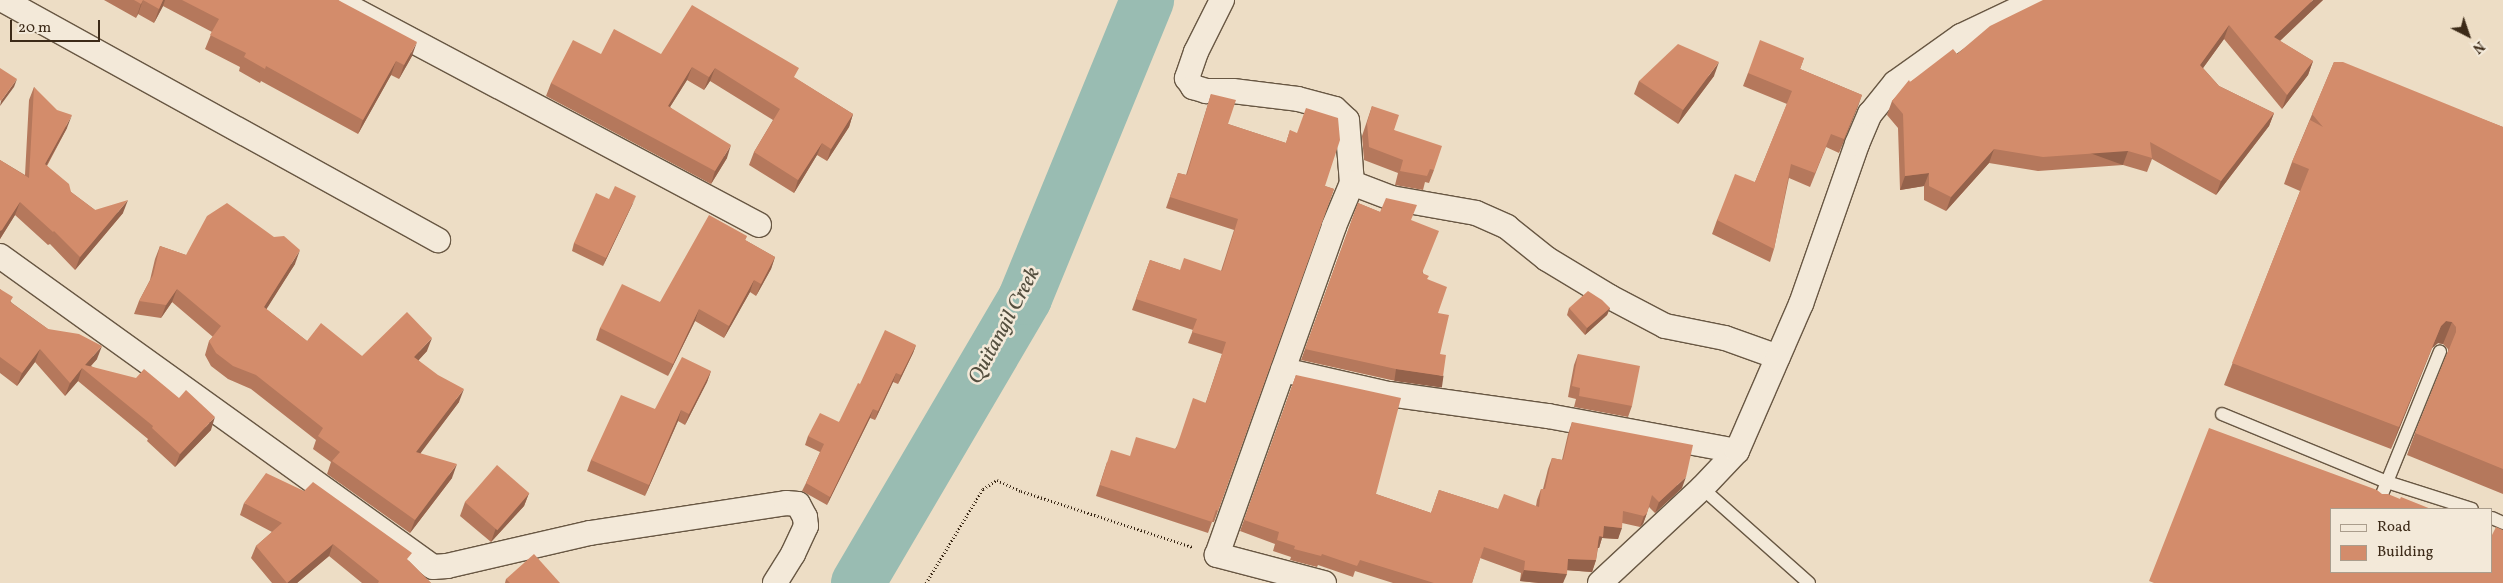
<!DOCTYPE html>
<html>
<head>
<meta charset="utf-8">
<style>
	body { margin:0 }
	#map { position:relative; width:2503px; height:583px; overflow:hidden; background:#edddc5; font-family:Vollkorn,serif }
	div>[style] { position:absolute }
	.river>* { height:54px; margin:-27px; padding:0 27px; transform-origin:27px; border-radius:27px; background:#99bcb2 }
	.path>* { height:3px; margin-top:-1.5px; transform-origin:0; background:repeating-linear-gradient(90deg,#3c2a18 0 1px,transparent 0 3.5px) }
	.roads { filter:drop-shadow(1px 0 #685743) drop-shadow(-1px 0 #685743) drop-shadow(0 1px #685743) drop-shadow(0 -1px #685743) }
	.service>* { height:12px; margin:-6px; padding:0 6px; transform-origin:6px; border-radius:6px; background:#f3e9d9 }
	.minor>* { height:24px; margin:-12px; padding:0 12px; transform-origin:12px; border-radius:12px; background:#f3e9d9 }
	.wall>* { inset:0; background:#b5785c }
	.shaded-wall>* { inset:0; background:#94624b; transform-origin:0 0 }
	.building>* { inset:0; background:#d38c6b; transform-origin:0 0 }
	span { translate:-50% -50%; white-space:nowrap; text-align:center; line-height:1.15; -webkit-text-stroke:5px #f3e9d9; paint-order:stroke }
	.water-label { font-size:21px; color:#534e3e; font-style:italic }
	.legend { position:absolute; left:2330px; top:508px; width:162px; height:65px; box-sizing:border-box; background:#f3e9d9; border:1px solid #aa9d8c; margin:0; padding:6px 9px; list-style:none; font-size:15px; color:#3c2a18 }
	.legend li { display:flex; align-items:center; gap:10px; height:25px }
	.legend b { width:25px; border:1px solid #aa9d8c }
	.north { position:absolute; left:2443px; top:10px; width:50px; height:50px; -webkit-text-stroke:4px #f3e9d9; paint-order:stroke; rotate:139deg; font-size:14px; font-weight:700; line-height:20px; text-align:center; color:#3c2a18 }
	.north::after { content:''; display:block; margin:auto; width:18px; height:22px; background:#3c2a18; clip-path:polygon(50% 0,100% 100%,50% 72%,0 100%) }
	.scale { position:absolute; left:10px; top:20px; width:90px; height:22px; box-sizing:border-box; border:2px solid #3c2a18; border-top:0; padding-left:6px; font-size:15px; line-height:18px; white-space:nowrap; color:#3c2a18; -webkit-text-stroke:4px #f3e9d9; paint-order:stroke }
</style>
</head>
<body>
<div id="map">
	<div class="river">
		<div style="left:858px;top:583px;width:330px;rotate:-59.6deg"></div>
		<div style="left:1025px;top:298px;width:322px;rotate:-67.7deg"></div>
	</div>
	<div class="path">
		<div style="left:926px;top:583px;width:110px;rotate:-58.8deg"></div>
		<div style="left:983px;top:489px;width:17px;rotate:-33deg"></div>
		<div style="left:997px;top:480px;width:26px;rotate:25deg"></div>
		<div style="left:1021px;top:491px;width:180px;rotate:18.1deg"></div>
	</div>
	<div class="roads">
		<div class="service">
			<div style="left:2222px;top:414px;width:178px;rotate:22.4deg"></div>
			<div style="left:2387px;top:482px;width:89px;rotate:17.6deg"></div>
			<div style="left:1702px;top:488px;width:143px;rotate:41.6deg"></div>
			<div style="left:2376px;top:509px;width:170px;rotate:-67.9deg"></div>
			<div style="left:2492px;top:518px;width:12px;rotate:24deg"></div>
		</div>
		<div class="minor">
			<div style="left:3px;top:0;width:497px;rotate:28.9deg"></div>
			<div style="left:336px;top:0;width:479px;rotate:28deg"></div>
			<div style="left:1222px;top:0;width:58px;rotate:116.6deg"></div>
			<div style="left:1196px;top:52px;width:28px;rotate:109deg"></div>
			<div style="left:1187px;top:78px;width:11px;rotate:56deg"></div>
			<div style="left:1193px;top:87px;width:14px;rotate:17deg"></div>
			<div style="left:1206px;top:91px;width:27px"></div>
			<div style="left:1233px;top:91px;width:65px;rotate:7deg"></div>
			<div style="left:1298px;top:99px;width:38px;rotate:15deg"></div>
			<div style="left:1335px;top:109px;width:16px;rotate:43deg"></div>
			<div style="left:1347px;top:120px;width:63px;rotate:85.5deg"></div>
			<div style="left:0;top:256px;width:533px;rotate:35.69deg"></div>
			<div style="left:433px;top:567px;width:14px;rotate:-4deg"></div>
			<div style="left:447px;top:566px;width:147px;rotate:-13deg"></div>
			<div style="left:590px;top:533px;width:198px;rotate:-8.7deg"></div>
			<div style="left:786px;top:503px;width:12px;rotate:5deg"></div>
			<div style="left:798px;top:504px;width:15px;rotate:62deg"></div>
			<div style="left:805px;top:517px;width:9px;rotate:84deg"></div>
			<div style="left:806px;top:526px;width:31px;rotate:115deg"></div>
			<div style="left:793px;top:554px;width:34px;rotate:122deg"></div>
			<div style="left:1283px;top:370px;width:109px;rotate:12.8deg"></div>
			<div style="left:1389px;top:394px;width:161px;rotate:7.9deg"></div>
			<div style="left:1548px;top:416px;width:192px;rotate:10.5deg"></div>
			<div style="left:1324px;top:583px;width:111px;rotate:-165.3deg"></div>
			<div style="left:1217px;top:555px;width:349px;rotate:-70.4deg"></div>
			<div style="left:1334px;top:226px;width:47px;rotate:-67.3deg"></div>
			<div style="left:1352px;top:183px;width:42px;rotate:21deg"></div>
			<div style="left:1391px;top:198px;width:86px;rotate:10deg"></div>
			<div style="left:1476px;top:213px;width:34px;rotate:24deg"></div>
			<div style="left:1507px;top:227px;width:51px;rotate:38.7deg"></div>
			<div style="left:1547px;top:259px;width:74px;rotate:31.1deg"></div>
			<div style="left:1610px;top:297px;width:62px;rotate:27.8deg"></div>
			<div style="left:1665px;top:326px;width:61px;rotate:11.3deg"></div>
			<div style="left:1725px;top:338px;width:56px;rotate:19.7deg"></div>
			<div style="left:1600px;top:583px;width:139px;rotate:-43deg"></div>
			<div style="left:1702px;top:488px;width:51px;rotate:-46.6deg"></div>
			<div style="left:1737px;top:451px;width:160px;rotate:-66.5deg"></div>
			<div style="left:1801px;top:304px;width:170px;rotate:-70.7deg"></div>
			<div style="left:1857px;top:144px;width:33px;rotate:-67deg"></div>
			<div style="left:1870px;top:114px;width:40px;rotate:-51deg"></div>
			<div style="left:1895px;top:83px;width:81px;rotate:-35.5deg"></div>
			<div style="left:1961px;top:36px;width:84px;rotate:-25.3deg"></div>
		</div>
	</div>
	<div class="wall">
		<div style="clip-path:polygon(104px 0,338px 0,412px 56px,399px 79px,391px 75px,358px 134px,261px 81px,260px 83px,239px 71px,240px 67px,205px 49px,212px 32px,163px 6px,154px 23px,138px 14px,136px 18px)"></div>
		<div style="clip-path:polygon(2323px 0,2280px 41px,2313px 61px,2308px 75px,2282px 109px,2224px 39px,2203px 68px,2219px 86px,2274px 113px,2269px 126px,2216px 195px,2152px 159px,2147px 172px,2123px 165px,2038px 171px,1989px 163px,1946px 211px,1924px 200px,1924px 186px,1900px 190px,1898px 128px,1887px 115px,1892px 101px,1910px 82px,1957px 54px)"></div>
		<div style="clip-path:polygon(601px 54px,661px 54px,795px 78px,853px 114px,849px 127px,827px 161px,817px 155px,794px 193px,749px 165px,754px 152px,773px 120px,710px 81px,704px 90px,687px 80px,670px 107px,727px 158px,711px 184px,546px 96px,551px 83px)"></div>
		<div style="clip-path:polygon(1804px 58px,1800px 69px,1862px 95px,1839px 153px,1826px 147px,1810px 187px,1789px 178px,1774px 249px,1770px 262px,1712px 234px,1717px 220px,1755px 182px,1787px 104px,1743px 86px,1748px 73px)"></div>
		<div style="clip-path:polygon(2334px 62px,2503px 127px,2503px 494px,2407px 455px,2415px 433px,2448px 351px,2448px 349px,2443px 344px,2438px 343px,2432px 348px,2391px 449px,2224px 385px,2300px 191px,2284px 184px,2292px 162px)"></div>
		<div style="clip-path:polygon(1714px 76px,1678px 124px,1634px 94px,1639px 81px)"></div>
		<div style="clip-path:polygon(34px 87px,67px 128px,47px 166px,71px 192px,95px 210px,123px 213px,75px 270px,50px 244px,48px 245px,15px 215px,0 239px,0 160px,25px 175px,29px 100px)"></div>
		<div style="clip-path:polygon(1211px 94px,1228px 124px,1286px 143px,1290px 130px,1325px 186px,1334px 189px,1214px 522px,1212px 522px,1208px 533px,1096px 496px,1107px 462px,1130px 456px,1175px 449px,1206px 402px,1222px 354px,1188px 343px,1193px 330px,1132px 310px,1150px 260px,1179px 270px,1221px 271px,1234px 230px,1166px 208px,1178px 173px,1186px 175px)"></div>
		<div style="clip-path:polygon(1372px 106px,1394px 130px,1434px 170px,1429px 183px,1425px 182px,1423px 190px,1395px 185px,1398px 173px,1364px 160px,1362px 136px)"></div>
		<div style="clip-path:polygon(633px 203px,603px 266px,572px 251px,574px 243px)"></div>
		<div style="clip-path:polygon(1358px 203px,1380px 212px,1411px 220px,1423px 273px,1427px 279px,1438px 313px,1440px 354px,1439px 387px,1391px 380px,1301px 360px)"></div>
		<div style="clip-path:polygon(747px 236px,745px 240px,775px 257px,771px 269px,756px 296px,750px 292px,724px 338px,695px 321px,668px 376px,596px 340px,600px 328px,660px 302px)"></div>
		<div style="clip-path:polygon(160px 246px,186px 255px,295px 264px,266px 309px,307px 341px,362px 356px,427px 351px,418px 360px,459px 402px,420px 453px,452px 478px,410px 533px,327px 474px,331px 462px,313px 449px,316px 440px,251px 389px,228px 379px,211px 366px,205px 355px,209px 341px,213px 337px,172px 302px,161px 318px,134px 314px,139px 301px,150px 280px,155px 259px)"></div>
		<div style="clip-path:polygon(0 289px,12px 303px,48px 329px,97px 359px,91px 366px,211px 430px,175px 467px,147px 441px,148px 439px,78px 381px,65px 396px,35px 362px,17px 386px,0 373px)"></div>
		<div style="clip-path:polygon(1569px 308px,1610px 308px,1607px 315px,1585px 335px,1567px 315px)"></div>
		<div style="clip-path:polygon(916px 345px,913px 353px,898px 384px,893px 382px,875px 420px,870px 418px,827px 505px,802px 491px,806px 483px,820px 452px,805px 445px,808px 436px,839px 422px)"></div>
		<div style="clip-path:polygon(1578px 354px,1632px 406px,1628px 417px,1574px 407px,1576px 399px,1568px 397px,1574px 365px)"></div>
		<div style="clip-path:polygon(711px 371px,707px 382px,685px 425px,678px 421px,645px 496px,587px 471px,591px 460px,655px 409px)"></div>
		<div style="clip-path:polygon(1296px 375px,1376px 494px,1431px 513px,1439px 490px,1498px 509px,1536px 506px,1537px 500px,1541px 489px,1543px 489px,1548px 469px,1552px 458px,1562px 460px,1568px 434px,1572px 422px,1682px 488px,1655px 513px,1649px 507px,1643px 524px,1640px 527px,1622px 523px,1618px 539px,1602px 538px,1599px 548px,1598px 548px,1596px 560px,1592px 572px,1567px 570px,1563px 583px,1539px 583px,1520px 581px,1521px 573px,1480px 558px,1472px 583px,1393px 583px,1355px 571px,1353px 577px,1318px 565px,1317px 567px,1290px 560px,1291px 557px,1273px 551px,1275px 544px,1240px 531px)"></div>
		<div style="clip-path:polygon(529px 493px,524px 506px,491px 542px,460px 516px,465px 502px)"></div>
		<div style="clip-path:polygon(244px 503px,409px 561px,431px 583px,362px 583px,329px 556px,297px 583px,272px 583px,251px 558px,256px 546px,272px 532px,240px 515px)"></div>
		<div style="clip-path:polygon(506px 579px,560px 583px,505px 583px)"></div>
	</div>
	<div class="shaded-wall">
		<div style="clip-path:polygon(143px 0,138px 14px,136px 18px,141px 4px)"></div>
		<div style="clip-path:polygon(163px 0,165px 0,163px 6px,154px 23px,159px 9px)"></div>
		<div style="clip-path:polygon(2313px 0,2323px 0,2269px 51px,2274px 37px)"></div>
		<div style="clip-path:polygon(2229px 25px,2224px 39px,2195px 79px,2200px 65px)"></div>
		<div style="clip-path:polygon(417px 42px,412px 56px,399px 79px,404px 65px)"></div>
		<div style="clip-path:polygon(396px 61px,391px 75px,358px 134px,363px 120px)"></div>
		<div style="clip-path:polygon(2313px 61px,2308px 75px,2282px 109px,2287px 95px)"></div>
		<div style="clip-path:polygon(1719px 62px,1714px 76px,1678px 124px,1683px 110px)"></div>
		<div style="clip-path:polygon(692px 67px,687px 80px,663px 118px,668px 106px)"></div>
		<div style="clip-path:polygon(715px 68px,710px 81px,704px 90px,709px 77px)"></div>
		<div style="clip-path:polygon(17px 79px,14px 87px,0 106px,1px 101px)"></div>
		<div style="clip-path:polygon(1862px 95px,1857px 109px,1839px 153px,1844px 139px)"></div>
		<div style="clip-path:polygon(2274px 113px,2269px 126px,2216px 195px,2221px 181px)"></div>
		<div style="clip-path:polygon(853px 114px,849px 127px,827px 161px,831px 149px)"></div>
		<div style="clip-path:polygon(72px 115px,67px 128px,40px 177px,45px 164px)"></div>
		<div style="clip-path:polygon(822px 143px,817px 155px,794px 193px,798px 180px)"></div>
		<div style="clip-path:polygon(731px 145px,727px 158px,711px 184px,715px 171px)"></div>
		<div style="clip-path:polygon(1994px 149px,1989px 163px,1946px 211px,1951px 197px)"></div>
		<div style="left:2128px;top:151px;width:15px;height:85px;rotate:110deg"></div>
		<div style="clip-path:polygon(1929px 173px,1924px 186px,1900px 190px,1905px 176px)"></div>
		<div style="clip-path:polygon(636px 196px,633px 203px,603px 266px,606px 258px)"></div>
		<div style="clip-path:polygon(128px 200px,123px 213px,75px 270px,80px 257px)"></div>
		<div style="clip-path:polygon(20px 202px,15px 215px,0 239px,0 231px)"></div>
		<div style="clip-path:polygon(300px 250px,295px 264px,259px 321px,264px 307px)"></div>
		<div style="clip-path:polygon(775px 257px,771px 269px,756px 296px,761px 284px)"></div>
		<div style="clip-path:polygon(754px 280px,750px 292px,724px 338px,729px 326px)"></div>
		<div style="clip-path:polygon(177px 289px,172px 302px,161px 318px,166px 305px)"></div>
		<div style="clip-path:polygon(1610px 308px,1607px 315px,1585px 335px,1587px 328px)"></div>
		<div style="clip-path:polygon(699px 309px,695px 321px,668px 376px,673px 364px)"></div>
		<div style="clip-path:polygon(2446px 321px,2452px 322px,2443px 344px,2438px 343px,2432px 348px,2391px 449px,2399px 427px,2441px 326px)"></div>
		<div style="clip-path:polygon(432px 338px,427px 351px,409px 371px,414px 357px)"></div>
		<div style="clip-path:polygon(916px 345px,913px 353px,898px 384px,901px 375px)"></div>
		<div style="clip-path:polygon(102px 346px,97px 359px,86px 371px,85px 365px)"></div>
		<div style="clip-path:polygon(40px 349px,35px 362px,17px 386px,22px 373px)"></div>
		<div style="clip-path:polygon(82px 368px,78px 381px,65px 396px,70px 383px)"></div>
		<div style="left:1396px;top:369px;width:48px;height:12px;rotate:8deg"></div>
		<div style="clip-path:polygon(711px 371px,707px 382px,685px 425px,689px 414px)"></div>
		<div style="clip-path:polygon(896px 373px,893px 382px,875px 420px,878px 411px)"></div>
		<div style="clip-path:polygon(464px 389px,459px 402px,411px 466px,416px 452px)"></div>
		<div style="clip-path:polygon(873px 409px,870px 418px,827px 505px,830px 497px)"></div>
		<div style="clip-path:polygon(681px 410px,678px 421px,645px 496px,649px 485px)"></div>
		<div style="clip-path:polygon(215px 417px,211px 430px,175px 467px,180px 454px)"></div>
		<div style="clip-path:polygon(457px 464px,452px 478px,410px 533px,415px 520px)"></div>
		<div style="clip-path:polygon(1686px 477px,1682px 488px,1655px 513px,1659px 502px)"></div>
		<div style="clip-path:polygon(529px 493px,524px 506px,491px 542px,496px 528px)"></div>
		<div style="clip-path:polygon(1647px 513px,1643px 524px,1640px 527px,1644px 516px)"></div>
		<div style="clip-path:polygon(1604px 526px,1622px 528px,1618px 539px,1602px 538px,1599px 548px,1595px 548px)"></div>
		<div style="clip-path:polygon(333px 544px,329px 556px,297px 583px,287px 583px)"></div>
		<div style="clip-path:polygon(1568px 559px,1596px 560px,1592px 572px,1564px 570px)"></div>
		<div style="clip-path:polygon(1524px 570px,1567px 574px,1563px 583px,1539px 583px,1520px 581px)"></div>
	</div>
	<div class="building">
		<div style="clip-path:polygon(134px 0,163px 0,159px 9px,143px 0,141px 4px)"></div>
		<div style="clip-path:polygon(182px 0,338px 0,417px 42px,404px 65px,396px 61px,363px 120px,266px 66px,265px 69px,244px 57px,246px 53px,210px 35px,219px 19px)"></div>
		<div style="clip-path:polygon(2043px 0,2313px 0,2274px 37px,2313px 61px,2287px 95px,2229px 25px,2200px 65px,2219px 86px,2274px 113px,2221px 181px,2150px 142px,2152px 158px,2128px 151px,2043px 157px,1994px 149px,1951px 197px,1929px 186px,1929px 173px,1905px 176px,1903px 114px,1892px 101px,1909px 80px,1910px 82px,1953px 49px,1957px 54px,1990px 26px)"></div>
		<div style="clip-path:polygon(692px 5px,799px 68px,794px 77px,853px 114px,831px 149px,822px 143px,798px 180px,754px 152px,780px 109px,715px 68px,709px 77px,692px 67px,668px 106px,731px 145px,715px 171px,551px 83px,573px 40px,601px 54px,614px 29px,661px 54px)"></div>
		<div style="clip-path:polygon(1760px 40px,1804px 58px,1800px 69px,1862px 95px,1844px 139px,1831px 134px,1815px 173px,1791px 164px,1774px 249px,1717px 220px,1735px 174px,1755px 182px,1792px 91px,1748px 73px)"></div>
		<div style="clip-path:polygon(1678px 44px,1719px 62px,1683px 110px,1639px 81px)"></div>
		<div style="clip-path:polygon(2334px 62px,2343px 62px,2503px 127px,2503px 469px,2415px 433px,2456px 332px,2456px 327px,2452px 322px,2446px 321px,2441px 326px,2399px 427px,2232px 363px,2309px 169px,2292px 162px,2310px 120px,2323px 127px,2312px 114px)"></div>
		<div style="clip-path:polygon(0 68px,17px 79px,1px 101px,0 100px)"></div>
		<div style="clip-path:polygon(34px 87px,57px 110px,72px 115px,45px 164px,69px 184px,71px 192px,95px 210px,128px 200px,80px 257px,54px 231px,53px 232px,20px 202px,2px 230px,0 231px,0 160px,29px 178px)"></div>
		<div style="clip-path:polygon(1211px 94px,1236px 100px,1228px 124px,1286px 143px,1290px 130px,1297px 133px,1306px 108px,1338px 118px,1340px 140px,1325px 186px,1334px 189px,1218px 511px,1216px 510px,1212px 522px,1100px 485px,1111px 450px,1130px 456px,1136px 437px,1176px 449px,1193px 398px,1206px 403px,1226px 342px,1192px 332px,1197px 319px,1136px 299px,1150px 260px,1180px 270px,1184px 258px,1222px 271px,1238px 219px,1170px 197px,1178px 173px,1187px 175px)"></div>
		<div style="clip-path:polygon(1372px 106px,1399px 115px,1394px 130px,1442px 146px,1434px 170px,1430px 169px,1427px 176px,1400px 171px,1403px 160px,1369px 147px,1367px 123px)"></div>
		<div style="clip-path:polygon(615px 186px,636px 196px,606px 258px,574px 243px,596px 193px,609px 199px)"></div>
		<div style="clip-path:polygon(1386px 198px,1417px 205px,1411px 220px,1439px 231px,1422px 273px,1429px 276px,1427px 279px,1447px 287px,1438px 313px,1449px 315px,1440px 354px,1446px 355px,1443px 376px,1396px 369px,1305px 349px,1358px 203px,1380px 212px)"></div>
		<div style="clip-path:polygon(227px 203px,274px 237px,284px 236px,300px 250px,264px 307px,307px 341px,321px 323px,362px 356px,407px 312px,432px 338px,414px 357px,438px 375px,464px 389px,416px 452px,457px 464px,415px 520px,332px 461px,340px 452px,318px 436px,323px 428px,256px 375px,233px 366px,216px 353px,209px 341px,221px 326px,177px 289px,166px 305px,139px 301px,153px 275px,160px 246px,186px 255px,207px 216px)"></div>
		<div style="clip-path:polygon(709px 215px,747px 236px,745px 240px,775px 257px,761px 284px,754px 280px,729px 326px,699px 309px,673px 364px,600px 328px,622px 284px,660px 302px)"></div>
		<div style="clip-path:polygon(0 289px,13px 297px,10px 302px,48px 329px,79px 334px,102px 346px,85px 365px,136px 378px,144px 369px,179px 398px,186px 390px,215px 417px,180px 454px,152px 428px,153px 426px,82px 368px,70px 383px,40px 349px,22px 373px,0 357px)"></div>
		<div style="clip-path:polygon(1588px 291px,1602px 300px,1610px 308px,1587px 328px,1569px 308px)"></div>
		<div style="clip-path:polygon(885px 330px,916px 345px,901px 375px,896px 373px,878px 411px,873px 409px,830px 497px,806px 483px,824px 444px,808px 436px,820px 413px,839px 422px,858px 383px,860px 384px)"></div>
		<div style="clip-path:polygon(1578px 354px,1640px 366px,1632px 406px,1579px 396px,1580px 388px,1572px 386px)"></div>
		<div style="clip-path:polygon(682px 357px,711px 371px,689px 414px,681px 410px,649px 485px,591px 460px,621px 395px,655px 409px)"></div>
		<div style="clip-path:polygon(1296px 375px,1401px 398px,1376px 494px,1431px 513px,1439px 490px,1498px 509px,1504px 494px,1539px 507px,1541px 489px,1545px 489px,1552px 458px,1563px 460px,1572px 422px,1693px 445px,1686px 477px,1659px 502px,1652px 495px,1647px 513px,1644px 516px,1623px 511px,1622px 528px,1604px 526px,1603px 537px,1599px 536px,1596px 560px,1568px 559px,1567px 574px,1524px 570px,1525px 561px,1484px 547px,1472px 583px,1434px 583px,1360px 560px,1357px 566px,1322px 554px,1321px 556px,1294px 549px,1295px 546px,1277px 540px,1279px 532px,1244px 520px)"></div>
		<div style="clip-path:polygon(2209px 428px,2377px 490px,2382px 494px,2388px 494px,2400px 499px,2401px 497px,2431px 509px,2332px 509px,2332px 572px,2492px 572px,2492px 535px,2496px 527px,2503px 530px,2503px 583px,2154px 583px,2149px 581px)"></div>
		<div style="left:497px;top:465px;width:43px;height:49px;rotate:41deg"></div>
		<div style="clip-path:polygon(266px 473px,304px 491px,313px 482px,412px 553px,407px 559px,431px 583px,378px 583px,379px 581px,333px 544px,287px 583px,256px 546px,282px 523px,244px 503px)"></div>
		<div style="clip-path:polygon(534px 554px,560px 583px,510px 583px,506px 579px)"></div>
	</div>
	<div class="water-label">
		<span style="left:1005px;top:326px;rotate:-62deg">Quitangil Creek</span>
	</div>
	<ul class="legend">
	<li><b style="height:6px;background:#f3e9d9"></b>Road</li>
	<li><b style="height:14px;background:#d38c6b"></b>Building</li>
	</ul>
	<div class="north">N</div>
	<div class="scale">20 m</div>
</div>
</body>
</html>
